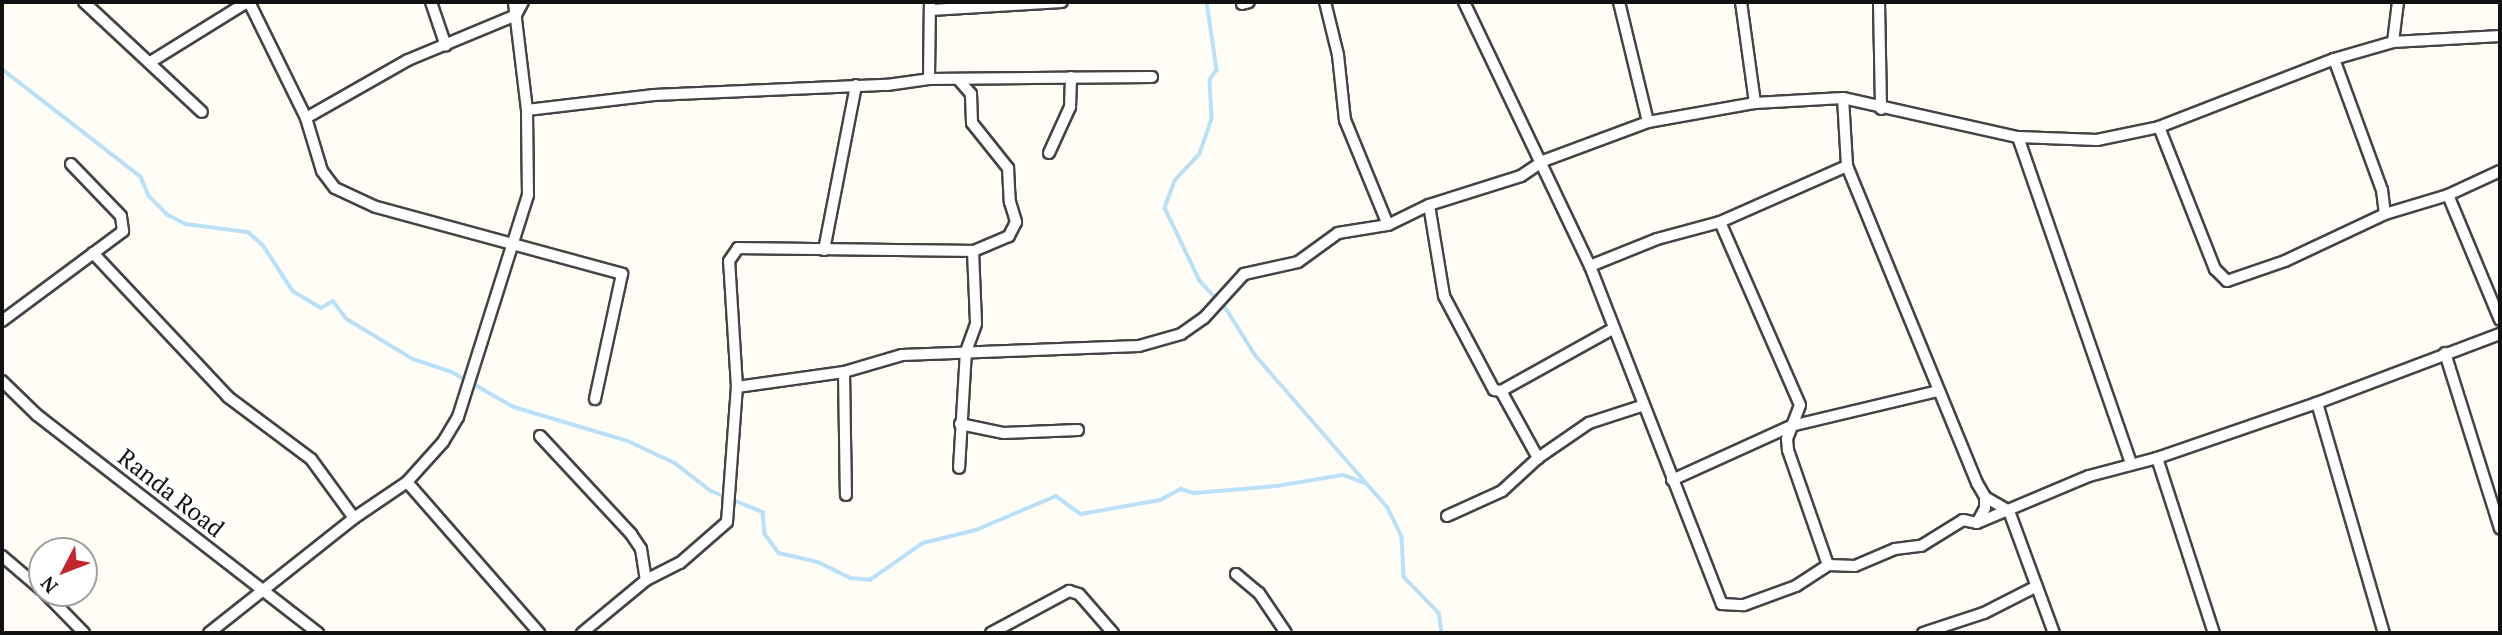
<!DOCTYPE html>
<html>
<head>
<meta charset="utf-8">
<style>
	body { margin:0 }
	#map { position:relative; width:2502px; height:635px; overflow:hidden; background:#fffdf5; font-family:"PT Serif",serif }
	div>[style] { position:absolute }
	.stream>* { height:3.5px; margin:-1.75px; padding:0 1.75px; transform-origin:1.75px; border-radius:1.75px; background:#b9e0f7 }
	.roads { filter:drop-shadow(2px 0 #444) drop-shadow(-2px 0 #444) drop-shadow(0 2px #444) drop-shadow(0 -2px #444) }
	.street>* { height:10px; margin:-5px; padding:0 5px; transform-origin:5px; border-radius:5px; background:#fff }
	span { translate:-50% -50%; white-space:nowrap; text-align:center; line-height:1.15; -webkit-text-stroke:7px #fff; paint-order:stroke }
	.street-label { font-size:24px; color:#111 }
	.frame { position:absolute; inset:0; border:4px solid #111; pointer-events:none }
	.north { position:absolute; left:28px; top:537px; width:70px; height:70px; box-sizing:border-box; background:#fff; border:2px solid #a0a0a0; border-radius:50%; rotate:228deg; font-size:19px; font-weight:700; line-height:28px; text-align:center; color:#111 }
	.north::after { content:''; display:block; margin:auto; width:24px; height:32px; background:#c4262e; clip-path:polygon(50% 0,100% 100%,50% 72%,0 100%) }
</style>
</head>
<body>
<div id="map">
	<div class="stream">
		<div style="left:1207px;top:2px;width:69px;rotate:81.6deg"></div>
		<div style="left:1217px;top:70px;width:12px;rotate:125deg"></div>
		<div style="left:1210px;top:80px;width:39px;rotate:87deg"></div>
		<div style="left:1212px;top:119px;width:37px;rotate:109deg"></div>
		<div style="left:1200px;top:154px;width:37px;rotate:133deg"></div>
		<div style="left:1175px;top:181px;width:29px;rotate:110deg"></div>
		<div style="left:1165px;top:208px;width:81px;rotate:64.4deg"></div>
		<div style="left:1200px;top:281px;width:40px;rotate:47deg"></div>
		<div style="left:1227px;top:310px;width:54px;rotate:57.8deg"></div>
		<div style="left:1256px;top:356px;width:201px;rotate:49deg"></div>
		<div style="left:1388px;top:508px;width:32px;rotate:64deg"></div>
		<div style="left:1402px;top:537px;width:40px;rotate:87.1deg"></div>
		<div style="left:1404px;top:577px;width:50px;rotate:45.8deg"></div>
		<div style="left:1439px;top:613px;width:20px;rotate:81deg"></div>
		<div style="left:2px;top:69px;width:176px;rotate:37.8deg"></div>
		<div style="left:141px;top:177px;width:21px;rotate:67deg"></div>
		<div style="left:149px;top:196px;width:27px;rotate:45deg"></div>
		<div style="left:168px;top:215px;width:20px;rotate:27deg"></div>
		<div style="left:186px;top:224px;width:63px;rotate:7.4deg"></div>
		<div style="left:248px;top:232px;width:20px;rotate:41deg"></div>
		<div style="left:263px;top:245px;width:55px;rotate:56.9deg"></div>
		<div style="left:293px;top:291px;width:33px;rotate:31deg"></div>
		<div style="left:321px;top:308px;width:14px;rotate:-30deg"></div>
		<div style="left:333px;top:301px;width:23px;rotate:52deg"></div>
		<div style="left:347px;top:319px;width:77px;rotate:31.2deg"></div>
		<div style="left:413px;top:359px;width:41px;rotate:18.4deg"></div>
		<div style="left:452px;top:372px;width:71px;rotate:29.4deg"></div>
		<div style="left:514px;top:407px;width:119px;rotate:16.6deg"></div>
		<div style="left:628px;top:441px;width:52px;rotate:25.1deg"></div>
		<div style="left:675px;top:463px;width:46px;rotate:37.9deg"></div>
		<div style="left:711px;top:491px;width:56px;rotate:22deg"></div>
		<div style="left:763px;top:512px;width:22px;rotate:85deg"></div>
		<div style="left:765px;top:534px;width:24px;rotate:54deg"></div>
		<div style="left:779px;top:553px;width:40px;rotate:13deg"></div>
		<div style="left:818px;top:562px;width:37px;rotate:26deg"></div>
		<div style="left:851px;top:578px;width:19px;rotate:6deg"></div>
		<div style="left:870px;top:580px;width:65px;rotate:-34.9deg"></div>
		<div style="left:923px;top:543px;width:55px;rotate:-13.8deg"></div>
		<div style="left:976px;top:530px;width:87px;rotate:-23deg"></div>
		<div style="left:1056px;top:496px;width:31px;rotate:36deg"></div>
		<div style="left:1081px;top:514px;width:80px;rotate:-10deg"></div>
		<div style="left:1160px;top:500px;width:24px;rotate:-28deg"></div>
		<div style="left:1181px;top:489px;width:14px;rotate:17deg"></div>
		<div style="left:1194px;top:493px;width:83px;rotate:-4.8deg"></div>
		<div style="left:1277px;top:486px;width:67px;rotate:-9.5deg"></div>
		<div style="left:1343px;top:475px;width:23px;rotate:20deg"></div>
	</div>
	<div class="roads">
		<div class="street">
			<div style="left:84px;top:2px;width:161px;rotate:43deg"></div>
			<div style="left:249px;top:2px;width:129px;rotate:63.8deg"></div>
			<div style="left:306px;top:118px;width:55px;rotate:73.2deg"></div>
			<div style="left:322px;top:171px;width:21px;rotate:53deg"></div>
			<div style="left:335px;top:188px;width:45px;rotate:24.9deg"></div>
			<div style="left:376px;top:207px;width:255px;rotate:15.2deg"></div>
			<div style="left:622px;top:274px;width:128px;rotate:102.2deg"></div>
			<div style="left:431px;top:2px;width:46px;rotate:71.2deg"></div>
			<div style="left:1325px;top:2px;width:55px;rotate:76.2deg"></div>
			<div style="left:1338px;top:55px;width:65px;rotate:83.9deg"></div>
			<div style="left:1345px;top:120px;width:113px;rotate:67.7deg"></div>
			<div style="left:1464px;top:2px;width:293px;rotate:64.5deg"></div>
			<div style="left:1590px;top:266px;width:363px;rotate:68.7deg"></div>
			<div style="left:1722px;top:604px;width:22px;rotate:3deg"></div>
			<div style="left:1744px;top:605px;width:55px;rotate:-20.1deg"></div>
			<div style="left:1796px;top:586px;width:38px;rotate:-33deg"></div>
			<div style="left:1828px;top:565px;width:27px;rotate:2deg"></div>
			<div style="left:1855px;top:566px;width:43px;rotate:-23deg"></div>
			<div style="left:1895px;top:549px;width:26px;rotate:-7deg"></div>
			<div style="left:1921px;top:546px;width:49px;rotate:-31.8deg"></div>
			<div style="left:1963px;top:520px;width:14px;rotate:12deg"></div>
			<div style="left:1977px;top:523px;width:17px;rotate:-62deg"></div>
			<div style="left:1985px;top:508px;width:11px;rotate:-90deg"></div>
			<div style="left:1619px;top:2px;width:123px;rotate:76.4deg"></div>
			<div style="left:1741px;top:2px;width:102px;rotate:82.1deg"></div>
			<div style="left:1879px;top:2px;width:107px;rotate:88.9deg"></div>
			<div style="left:1242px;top:4px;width:7px;rotate:-16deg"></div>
			<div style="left:931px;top:10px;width:131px;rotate:-3.5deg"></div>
			<div style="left:2393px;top:42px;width:40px;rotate:-82.9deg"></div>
			<div style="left:2334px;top:59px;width:140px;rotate:69.9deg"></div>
			<div style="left:2382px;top:190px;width:24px;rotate:83deg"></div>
			<div style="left:152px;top:61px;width:112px;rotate:-31.8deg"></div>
			<div style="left:929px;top:79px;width:77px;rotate:-89.3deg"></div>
			<div style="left:958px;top:79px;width:20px;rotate:49deg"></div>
			<div style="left:971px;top:94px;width:29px;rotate:88deg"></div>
			<div style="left:972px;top:123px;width:58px;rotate:51.3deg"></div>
			<div style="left:1008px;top:168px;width:34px;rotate:87deg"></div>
			<div style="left:1010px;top:202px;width:21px;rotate:73deg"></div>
			<div style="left:1016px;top:222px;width:16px;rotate:117deg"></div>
			<div style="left:1009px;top:236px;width:39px;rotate:157deg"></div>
			<div style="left:1843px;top:98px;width:68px;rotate:86.6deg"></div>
			<div style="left:1847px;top:166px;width:343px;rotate:67.7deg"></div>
			<div style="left:1977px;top:483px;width:16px;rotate:60deg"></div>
			<div style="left:1985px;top:497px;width:28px;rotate:30deg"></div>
			<div style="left:2009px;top:511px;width:130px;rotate:69.8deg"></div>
			<div style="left:527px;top:110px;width:128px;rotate:-6.7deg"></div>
			<div style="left:654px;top:95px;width:233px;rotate:-2.5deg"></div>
			<div style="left:887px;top:85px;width:42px;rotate:-8.1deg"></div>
			<div style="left:929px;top:79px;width:223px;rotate:-0.5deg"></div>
			<div style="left:306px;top:118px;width:117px;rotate:-29.6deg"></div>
			<div style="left:408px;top:60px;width:117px;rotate:-22.6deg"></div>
			<div style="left:516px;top:15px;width:15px;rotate:-62deg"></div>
			<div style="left:2159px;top:127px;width:153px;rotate:68.5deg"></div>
			<div style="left:2215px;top:269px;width:17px;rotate:45deg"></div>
			<div style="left:2227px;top:281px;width:61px;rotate:-19deg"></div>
			<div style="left:2285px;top:261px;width:110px;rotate:-25.2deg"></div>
			<div style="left:2385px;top:214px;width:66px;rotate:-16.8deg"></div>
			<div style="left:2448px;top:195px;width:57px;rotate:-24.8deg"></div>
			<div style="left:2018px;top:137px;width:346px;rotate:70.9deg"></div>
			<div style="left:1049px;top:153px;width:51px;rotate:-65.5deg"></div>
			<div style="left:1070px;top:107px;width:30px;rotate:-88deg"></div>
			<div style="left:2448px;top:195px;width:135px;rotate:67.4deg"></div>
			<div style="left:1429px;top:205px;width:92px;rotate:80.6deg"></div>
			<div style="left:1444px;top:296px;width:106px;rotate:62deg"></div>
			<div style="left:1494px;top:390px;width:7px;rotate:8deg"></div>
			<div style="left:1501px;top:391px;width:129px;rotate:-29.1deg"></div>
			<div style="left:824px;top:250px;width:168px;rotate:-79deg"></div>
			<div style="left:93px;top:253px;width:197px;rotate:46.8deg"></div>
			<div style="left:228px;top:397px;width:104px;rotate:36.8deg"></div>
			<div style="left:311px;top:459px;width:73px;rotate:53.9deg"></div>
			<div style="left:1590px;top:266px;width:72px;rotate:-21.9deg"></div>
			<div style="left:1657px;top:239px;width:65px;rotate:-15.1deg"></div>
			<div style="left:2px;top:321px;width:151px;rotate:-36.6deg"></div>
			<div style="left:123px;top:231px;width:15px;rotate:-98deg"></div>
			<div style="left:121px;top:216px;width:72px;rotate:-133.9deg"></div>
			<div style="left:2445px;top:353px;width:184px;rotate:72.6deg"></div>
			<div style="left:844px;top:372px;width:123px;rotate:89.1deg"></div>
			<div style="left:2px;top:381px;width:49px;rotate:44.2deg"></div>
			<div style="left:37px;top:415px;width:356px;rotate:37.8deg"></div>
			<div style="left:737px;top:387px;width:108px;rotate:-8deg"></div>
			<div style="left:844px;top:372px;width:60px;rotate:-16.3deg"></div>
			<div style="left:902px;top:355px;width:237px;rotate:-2.2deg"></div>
			<div style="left:1139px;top:346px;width:44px;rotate:-15.9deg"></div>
			<div style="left:1181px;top:334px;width:28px;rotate:-35deg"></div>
			<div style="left:1204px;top:318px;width:59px;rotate:-47.7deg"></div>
			<div style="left:1244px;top:274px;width:55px;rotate:-12.5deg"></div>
			<div style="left:1298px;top:262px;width:49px;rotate:-35.9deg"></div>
			<div style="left:1338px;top:233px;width:51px;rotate:-9.1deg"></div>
			<div style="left:1388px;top:225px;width:46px;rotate:-26deg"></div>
			<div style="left:1429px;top:205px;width:96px;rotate:-17.5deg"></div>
			<div style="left:1521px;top:176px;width:27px;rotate:-34deg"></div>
			<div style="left:1543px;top:161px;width:112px;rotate:-20.4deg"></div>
			<div style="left:1648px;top:122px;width:109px;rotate:-10.1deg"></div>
			<div style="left:1755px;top:103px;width:88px;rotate:-3.3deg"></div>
			<div style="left:1843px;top:98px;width:179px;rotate:12.6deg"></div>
			<div style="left:2018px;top:137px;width:79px;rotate:2.2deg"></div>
			<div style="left:2097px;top:140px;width:63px;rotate:-11.8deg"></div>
			<div style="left:2159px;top:127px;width:188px;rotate:-21.2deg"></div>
			<div style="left:2334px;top:59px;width:61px;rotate:-16.1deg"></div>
			<div style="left:2393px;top:42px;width:107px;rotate:-3.2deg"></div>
			<div style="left:1501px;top:391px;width:77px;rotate:61.1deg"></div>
			<div style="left:2317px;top:403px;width:240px;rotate:73.8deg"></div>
			<div style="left:960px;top:424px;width:45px;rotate:11.6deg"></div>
			<div style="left:1004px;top:433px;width:74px;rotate:-2.3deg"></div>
			<div style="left:540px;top:436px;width:134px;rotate:47.1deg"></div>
			<div style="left:631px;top:534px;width:18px;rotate:56deg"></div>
			<div style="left:641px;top:549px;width:31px;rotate:81deg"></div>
			<div style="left:2157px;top:458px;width:184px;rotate:72deg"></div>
			<div style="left:1672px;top:480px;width:131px;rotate:-24.4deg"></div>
			<div style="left:1791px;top:426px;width:151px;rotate:-13.4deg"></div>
			<div style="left:407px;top:482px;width:201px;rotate:48.8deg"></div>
			<div style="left:1447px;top:516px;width:60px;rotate:-24.4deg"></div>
			<div style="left:1502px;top:491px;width:49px;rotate:-42.5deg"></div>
			<div style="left:1538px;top:458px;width:62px;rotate:-34.5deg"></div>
			<div style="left:1589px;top:423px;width:55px;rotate:-18.1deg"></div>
			<div style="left:1977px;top:523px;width:121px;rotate:-22.8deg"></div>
			<div style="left:2089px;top:476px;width:70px;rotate:-14.8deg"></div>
			<div style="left:2157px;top:458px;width:169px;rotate:-19deg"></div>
			<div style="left:2317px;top:403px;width:196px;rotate:-20.7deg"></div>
			<div style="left:2px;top:556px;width:52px;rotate:40.4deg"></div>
			<div style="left:1828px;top:565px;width:122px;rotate:-109.2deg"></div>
			<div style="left:1788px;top:450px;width:11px;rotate:-95deg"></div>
			<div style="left:1787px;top:439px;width:36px;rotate:-69deg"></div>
			<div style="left:1800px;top:405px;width:200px;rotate:-113.6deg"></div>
			<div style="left:1720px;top:222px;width:139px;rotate:-23.8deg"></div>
			<div style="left:1236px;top:574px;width:30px;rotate:40deg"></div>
			<div style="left:1259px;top:593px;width:48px;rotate:56deg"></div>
			<div style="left:45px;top:593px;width:56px;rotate:45.7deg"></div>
			<div style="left:209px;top:633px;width:185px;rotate:-38.4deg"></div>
			<div style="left:354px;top:518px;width:64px;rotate:-34.2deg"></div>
			<div style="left:407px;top:482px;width:54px;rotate:-48deg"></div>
			<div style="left:443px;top:442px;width:29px;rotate:-59deg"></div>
			<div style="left:458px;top:417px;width:233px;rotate:-72.5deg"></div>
			<div style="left:528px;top:195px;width:85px;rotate:-90.7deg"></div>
			<div style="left:527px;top:110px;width:109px;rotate:-96.9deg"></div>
			<div style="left:582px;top:633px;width:83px;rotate:-39.6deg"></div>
			<div style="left:646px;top:580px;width:38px;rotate:-27deg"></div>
			<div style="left:680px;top:563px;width:62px;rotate:-41.1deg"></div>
			<div style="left:727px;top:522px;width:135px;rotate:-85.8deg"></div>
			<div style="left:737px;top:387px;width:126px;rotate:-93.6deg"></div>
			<div style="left:729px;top:261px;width:16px;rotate:-55deg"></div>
			<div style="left:738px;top:248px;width:235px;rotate:0.7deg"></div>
			<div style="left:973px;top:251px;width:73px;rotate:87.6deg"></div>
			<div style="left:976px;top:324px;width:29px;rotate:110deg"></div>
			<div style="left:966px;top:351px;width:117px;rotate:93.4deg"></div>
			<div style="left:991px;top:633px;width:89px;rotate:-28.3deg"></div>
			<div style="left:1069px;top:591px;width:10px;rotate:17deg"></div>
			<div style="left:1079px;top:594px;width:52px;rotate:48.9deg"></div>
			<div style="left:1923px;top:633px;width:64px;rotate:-18.2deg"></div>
			<div style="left:1984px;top:613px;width:59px;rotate:-27deg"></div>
		</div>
	</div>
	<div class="street-label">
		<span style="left:171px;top:493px;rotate:38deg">Randa Road</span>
	</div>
	<div class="frame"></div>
	<div class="north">N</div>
</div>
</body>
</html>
